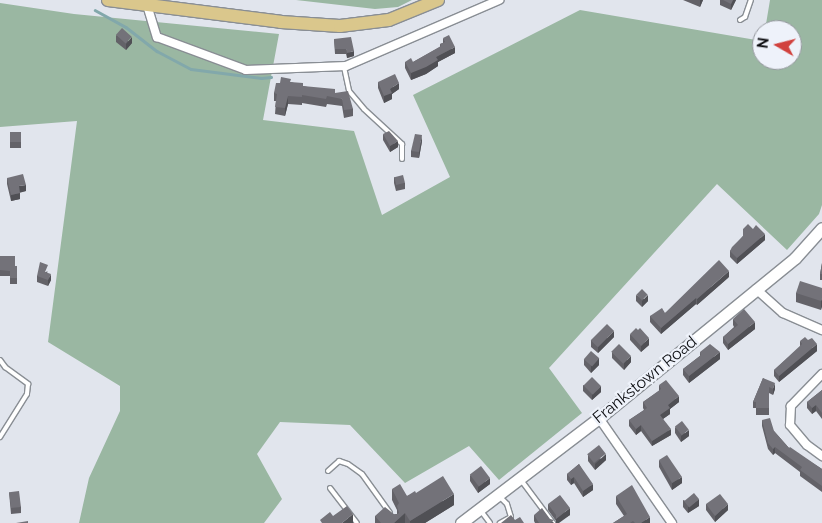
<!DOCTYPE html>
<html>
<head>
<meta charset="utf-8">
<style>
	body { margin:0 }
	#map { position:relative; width:822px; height:523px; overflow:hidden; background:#e1e5ed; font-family:Raleway,sans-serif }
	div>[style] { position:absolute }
	.forest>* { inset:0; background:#9ab7a2 }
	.stream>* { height:2.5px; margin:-1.25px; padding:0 1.25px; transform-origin:1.25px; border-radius:1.25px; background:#82a8ab }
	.roads { filter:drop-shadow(1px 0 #898e94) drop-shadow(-1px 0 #898e94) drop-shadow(0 1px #898e94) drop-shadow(0 -1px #898e94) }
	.lane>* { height:4px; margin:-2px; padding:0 2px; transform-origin:2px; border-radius:2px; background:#fff }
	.street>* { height:8px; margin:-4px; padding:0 4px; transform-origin:4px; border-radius:4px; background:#fff }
	.secondary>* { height:11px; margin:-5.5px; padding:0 5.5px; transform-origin:5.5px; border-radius:5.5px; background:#fff }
	.primary>* { height:12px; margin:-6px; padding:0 6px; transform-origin:6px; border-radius:6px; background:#dac78c }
	.wall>* { inset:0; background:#636268; transform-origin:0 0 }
	.shaded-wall>* { inset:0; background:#505055 }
	.building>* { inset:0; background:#737279; transform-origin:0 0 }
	span { translate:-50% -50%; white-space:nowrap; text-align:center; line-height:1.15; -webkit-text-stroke:4.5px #eef2fa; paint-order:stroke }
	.street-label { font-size:16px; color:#0b0c0f }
	.north { position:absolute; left:752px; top:20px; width:50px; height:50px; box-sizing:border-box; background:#eef2fa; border:1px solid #93969c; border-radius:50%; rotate:278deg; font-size:14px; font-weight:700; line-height:20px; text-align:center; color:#0b0c0f }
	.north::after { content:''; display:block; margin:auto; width:18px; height:22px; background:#d1423e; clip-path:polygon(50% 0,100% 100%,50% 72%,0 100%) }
</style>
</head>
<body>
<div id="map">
	<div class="forest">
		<div style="clip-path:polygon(296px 0,412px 0,398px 7px,375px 9px)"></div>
		<div style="clip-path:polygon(770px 0,822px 0,822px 205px,819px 214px,787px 250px,717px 184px,549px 368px,582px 413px,499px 480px,469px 446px,405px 483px,350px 425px,280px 422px,257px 454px,282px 499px,264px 523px,79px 523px,89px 478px,120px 411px,120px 386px,48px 342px,77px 121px,0 127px,0 3px,74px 14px,279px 34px,263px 120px,354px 131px,382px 215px,450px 177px,413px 95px,580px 10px,762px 41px,762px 60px,792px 60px,792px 30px,765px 30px)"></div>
	</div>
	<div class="stream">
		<div style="left:95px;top:10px;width:35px;rotate:29deg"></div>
		<div style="left:126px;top:27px;width:39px;rotate:38deg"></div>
		<div style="left:157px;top:51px;width:38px;rotate:28deg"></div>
		<div style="left:191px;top:69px;width:71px;rotate:7.3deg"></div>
		<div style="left:261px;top:78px;width:10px;rotate:-6deg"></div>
	</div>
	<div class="roads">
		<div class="lane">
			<div style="left:740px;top:20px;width:6px;rotate:-31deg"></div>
			<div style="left:745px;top:17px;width:18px;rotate:-71deg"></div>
			<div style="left:344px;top:67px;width:25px;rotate:78deg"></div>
			<div style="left:349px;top:91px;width:23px;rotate:50deg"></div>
			<div style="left:364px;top:109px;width:52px;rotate:42.6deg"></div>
			<div style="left:402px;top:144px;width:15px;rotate:90deg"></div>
			<div style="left:0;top:360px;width:9px;rotate:54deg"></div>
			<div style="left:5px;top:367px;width:29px;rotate:36deg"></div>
			<div style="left:28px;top:384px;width:10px;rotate:96deg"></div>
			<div style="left:27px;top:394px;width:51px;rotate:122.1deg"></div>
			<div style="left:328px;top:471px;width:15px;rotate:-42deg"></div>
			<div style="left:339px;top:461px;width:9px;rotate:18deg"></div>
			<div style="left:348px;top:464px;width:17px;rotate:36deg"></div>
			<div style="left:362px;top:474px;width:48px;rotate:54.3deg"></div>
			<div style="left:521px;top:480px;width:54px;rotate:53.3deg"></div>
			<div style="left:330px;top:488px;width:44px;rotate:52.4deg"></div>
			<div style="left:499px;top:496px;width:11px;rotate:45deg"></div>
			<div style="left:507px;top:504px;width:14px;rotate:73deg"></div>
			<div style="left:511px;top:517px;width:13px;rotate:151deg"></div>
			<div style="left:481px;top:511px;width:15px;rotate:53deg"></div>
		</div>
		<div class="street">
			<div style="left:147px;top:5px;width:34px;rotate:73deg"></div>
			<div style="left:157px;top:37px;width:95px;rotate:20.3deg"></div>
			<div style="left:246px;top:70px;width:100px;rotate:-2.3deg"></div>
			<div style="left:346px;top:66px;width:167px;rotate:-23.3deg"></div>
			<div style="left:756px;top:289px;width:36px;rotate:42deg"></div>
			<div style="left:783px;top:313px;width:43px;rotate:23.6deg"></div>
			<div style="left:822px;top:374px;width:45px;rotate:134.1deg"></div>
			<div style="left:791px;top:406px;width:19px;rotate:93deg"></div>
			<div style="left:790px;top:425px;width:26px;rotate:50deg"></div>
			<div style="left:807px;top:445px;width:19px;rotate:36deg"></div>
			<div style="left:599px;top:418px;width:128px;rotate:55.2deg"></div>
		</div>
		<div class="secondary">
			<div style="left:461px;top:523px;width:173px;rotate:-37.3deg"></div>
			<div style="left:599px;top:418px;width:253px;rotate:-39.2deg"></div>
			<div style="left:795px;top:258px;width:40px;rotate:-48deg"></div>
		</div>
		<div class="primary">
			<div style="left:108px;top:0;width:174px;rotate:7.2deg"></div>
			<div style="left:281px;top:22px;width:59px;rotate:3.9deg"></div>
			<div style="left:340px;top:26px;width:49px;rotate:-7deg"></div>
			<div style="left:389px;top:20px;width:53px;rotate:-22.2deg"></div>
		</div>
	</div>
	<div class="wall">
		<div style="clip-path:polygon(683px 0,703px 0,700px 7px)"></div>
		<div style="clip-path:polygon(720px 0,736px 0,731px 10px,720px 5px)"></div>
		<div style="clip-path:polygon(116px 35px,132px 43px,126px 50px,116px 42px)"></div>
		<div style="clip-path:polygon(443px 38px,455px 53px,438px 62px,438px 66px,426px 74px,411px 80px,405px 68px,405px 62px,413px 62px,440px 47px,440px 44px,443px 43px)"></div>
		<div style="clip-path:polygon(334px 39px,354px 56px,347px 58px,346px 54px,335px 54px)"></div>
		<div style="clip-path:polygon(291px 82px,303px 86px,335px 93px,353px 109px,353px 116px,344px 118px,342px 106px,327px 104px,326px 107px,302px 103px,302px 105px,288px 104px,285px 116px,275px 114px,276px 101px,274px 101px,274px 93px,280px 83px)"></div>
		<div style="clip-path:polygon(378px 82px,399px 89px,392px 94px,392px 99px,384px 103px,378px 88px)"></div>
		<div style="left:10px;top:132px;width:11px;height:16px"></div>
		<div style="clip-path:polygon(383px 134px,398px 147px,390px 152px,383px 140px)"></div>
		<div style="clip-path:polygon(422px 141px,419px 158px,411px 157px,411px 151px)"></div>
		<div style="clip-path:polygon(394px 177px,405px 183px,405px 189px,396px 191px,394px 183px)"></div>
		<div style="clip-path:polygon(7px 178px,26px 191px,20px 192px,20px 199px,11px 201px,7px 184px)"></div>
		<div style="clip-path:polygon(743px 229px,765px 240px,737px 264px,730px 257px,730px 251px,743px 236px)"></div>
		<div style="clip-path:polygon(0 256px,15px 266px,17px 266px,17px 284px,10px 284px,10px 276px,0 276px)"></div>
		<div style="clip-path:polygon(822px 263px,822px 280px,820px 280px,820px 274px)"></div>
		<div style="clip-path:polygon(48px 271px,47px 272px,51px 280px,48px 286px,37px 282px,37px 276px)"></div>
		<div style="clip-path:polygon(729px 277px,697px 305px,696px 304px,661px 334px,650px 322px,650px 316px,665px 313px)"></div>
		<div style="clip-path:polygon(822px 288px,821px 310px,796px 302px,796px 293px)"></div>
		<div style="clip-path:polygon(636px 295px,648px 301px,642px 307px,636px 301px)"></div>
		<div style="clip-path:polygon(733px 319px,755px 329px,728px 350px,723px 343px,723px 337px,734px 327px,733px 325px)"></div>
		<div style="clip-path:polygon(630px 334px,649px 345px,641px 352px,630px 340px)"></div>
		<div style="clip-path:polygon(614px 337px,598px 353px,591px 347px,591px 340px)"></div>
		<div style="clip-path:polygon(800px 341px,817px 351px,779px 382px,774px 376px,774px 370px,800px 347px)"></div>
		<div style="clip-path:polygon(612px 352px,631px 362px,624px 370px,612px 358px)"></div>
		<div style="clip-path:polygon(700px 352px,720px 359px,689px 383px,683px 375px,683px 369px,700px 356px)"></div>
		<div style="clip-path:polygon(584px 359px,599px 365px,591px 373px,584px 365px)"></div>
		<div style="clip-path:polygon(763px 378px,775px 389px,773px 395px,769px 393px,769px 415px,756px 415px,756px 408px,753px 408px,753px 402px)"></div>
		<div style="clip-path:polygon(583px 385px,601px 392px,592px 400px,583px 391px)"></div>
		<div style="clip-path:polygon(659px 385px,679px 402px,670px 409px,670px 414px,663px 419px,671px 435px,652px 446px,641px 431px,636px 435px,629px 426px,629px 420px,644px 410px,643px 408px,643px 402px,659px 391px)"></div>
		<div style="clip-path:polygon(822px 390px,822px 419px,816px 411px,812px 414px,807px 408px,807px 402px)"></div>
		<div style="clip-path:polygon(762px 420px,774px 431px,789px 448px,822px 469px,822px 492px,800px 476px,800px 472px,775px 453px,773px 455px,768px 449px,762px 426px)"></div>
		<div style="clip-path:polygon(675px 427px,689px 436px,681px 442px,675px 433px)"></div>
		<div style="clip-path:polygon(588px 455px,606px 460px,595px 470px,588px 461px)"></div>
		<div style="clip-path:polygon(659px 460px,682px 483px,672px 490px,659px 467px)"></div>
		<div style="clip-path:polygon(579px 464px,593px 490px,583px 497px,574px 483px,571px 485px,567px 480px,567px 474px)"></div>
		<div style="clip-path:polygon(470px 475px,490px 484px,478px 493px,470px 481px)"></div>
		<div style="clip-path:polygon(392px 489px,407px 496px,416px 493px,454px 505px,425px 523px,375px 523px,375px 516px,397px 514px,397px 510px,392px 500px)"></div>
		<div style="clip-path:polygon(9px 492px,21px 507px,21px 513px,11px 514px)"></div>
		<div style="clip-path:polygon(616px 496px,650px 523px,613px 523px,624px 516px,616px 504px)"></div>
		<div style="clip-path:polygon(683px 500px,699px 506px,688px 513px,683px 507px)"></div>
		<div style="clip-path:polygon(548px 504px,570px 515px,556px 523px,556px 521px,548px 510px)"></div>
		<div style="clip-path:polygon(706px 504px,728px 510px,715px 522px,706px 510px)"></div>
		<div style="clip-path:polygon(534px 515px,550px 519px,554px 523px,535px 523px,534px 521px)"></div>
	</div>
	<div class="shaded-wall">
		<div style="clip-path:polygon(700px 0,703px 0,700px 7px)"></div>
		<div style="clip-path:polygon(733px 0,736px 0,731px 10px,731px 4px)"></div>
		<div style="clip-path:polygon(132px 37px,132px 43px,126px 50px,126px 44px)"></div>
		<div style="clip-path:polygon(455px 47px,455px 53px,438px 62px,438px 66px,426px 74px,411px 80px,411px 73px,436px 57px)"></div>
		<div style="clip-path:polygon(354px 51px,354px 56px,347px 58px,347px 53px)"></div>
		<div style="clip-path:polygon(399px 83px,399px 89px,392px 94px,392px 99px,384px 103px,384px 96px,390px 89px)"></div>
		<div style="clip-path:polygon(288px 96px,288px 104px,285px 116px,285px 108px)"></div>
		<div style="clip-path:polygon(422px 135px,422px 141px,419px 158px,419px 152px)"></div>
		<div style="clip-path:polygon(398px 141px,398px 147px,390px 152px,390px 146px)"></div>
		<div style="clip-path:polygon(26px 185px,26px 191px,19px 193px,19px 186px)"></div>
		<div style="clip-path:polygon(20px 193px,20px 199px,11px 201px,11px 195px)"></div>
		<div style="clip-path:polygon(765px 234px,765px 240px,737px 264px,737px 258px)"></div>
		<div style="clip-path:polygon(729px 271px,729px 277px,697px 305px,697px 299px)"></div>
		<div style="clip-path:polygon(51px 274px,51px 280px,48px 286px,48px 280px)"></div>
		<div style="clip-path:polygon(648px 295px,648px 301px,642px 307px,642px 301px)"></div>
		<div style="clip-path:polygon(696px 298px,696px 304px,661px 334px,661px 328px)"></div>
		<div style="clip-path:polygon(822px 298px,822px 307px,821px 310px,821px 301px)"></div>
		<div style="clip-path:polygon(755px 322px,755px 329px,728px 350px,728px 344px)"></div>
		<div style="clip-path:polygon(614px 331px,614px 337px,598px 353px,598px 347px)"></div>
		<div style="clip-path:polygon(649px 338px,649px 345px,641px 352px,641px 346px)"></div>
		<div style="clip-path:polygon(817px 344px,817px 351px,779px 382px,779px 376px)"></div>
		<div style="clip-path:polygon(720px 352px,720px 359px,689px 383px,689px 376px)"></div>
		<div style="clip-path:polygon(631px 356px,631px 362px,624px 370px,624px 363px)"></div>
		<div style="clip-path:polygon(599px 358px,599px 365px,591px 373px,591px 366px)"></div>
		<div style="clip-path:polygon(775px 383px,775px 389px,773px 395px,773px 389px)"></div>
		<div style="clip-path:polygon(601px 386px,601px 392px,592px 400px,592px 394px)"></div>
		<div style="clip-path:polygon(679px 396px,679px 402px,670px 409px,670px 414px,660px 421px,660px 415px,668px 405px)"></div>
		<div style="clip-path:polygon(816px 405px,816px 411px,812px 414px,812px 408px)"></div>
		<div style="clip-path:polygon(641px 425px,641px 431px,636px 435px,636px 429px)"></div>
		<div style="clip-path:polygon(671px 429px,671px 435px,652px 446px,652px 441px)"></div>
		<div style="clip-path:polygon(689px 430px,689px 436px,681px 442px,681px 436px)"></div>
		<div style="clip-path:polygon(775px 447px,775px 453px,773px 455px,773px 449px)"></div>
		<div style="clip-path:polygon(606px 454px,606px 460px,595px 470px,595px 464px)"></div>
		<div style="clip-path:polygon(574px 477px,574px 483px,571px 485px,571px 479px)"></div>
		<div style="clip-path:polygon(682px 477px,682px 483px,672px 490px,672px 483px)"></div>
		<div style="clip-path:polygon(490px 478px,490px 484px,478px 493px,478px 487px)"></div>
		<div style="clip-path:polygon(593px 484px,593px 490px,583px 497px,583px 491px)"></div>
		<div style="clip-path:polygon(454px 494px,454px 505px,425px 523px,410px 523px,410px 521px)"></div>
		<div style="clip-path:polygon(699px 499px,699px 506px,688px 513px,688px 507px)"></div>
		<div style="clip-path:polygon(728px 504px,728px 510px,715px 522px,715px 516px)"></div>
		<div style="clip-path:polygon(570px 508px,570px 515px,559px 523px,556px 523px,556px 519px)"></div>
		<div style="clip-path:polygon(405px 513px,405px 523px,394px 523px)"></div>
		<div style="clip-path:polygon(353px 514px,353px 523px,342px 523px)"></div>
		<div style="clip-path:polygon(650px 517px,650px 523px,641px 523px)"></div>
	</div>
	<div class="building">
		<div style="clip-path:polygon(723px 0,733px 0,731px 4px)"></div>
		<div style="left:122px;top:28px;width:13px;height:9px;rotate:42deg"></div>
		<div style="clip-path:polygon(449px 35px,455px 47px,436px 57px,438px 60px,426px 67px,411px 73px,405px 62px,411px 58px,413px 62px,441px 46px,440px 44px,445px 42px,443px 38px)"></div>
		<div style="clip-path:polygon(351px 37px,354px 51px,347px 53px,346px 49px,335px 49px,334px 39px)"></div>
		<div style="clip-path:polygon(395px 74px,399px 83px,390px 89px,392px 93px,384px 96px,378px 82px)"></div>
		<div style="clip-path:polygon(281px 77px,291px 79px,290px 82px,303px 83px,303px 86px,335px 89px,335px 93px,348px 91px,353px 109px,344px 110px,342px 99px,327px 96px,326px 99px,302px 95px,302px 97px,288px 96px,285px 108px,275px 107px,277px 94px,274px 93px,276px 83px,280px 83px)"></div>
		<div style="clip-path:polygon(389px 131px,398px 141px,390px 146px,383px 134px)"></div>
		<div style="left:10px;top:132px;width:11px;height:10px"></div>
		<div style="clip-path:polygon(415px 134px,422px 135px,419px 152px,411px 151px)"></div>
		<div style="clip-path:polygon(23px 174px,26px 185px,19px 186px,20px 193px,11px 195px,7px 178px)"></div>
		<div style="left:403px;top:175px;width:8px;height:9px;rotate:76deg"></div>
		<div style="clip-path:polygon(748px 224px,753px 229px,756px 225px,765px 234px,737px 258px,730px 251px,732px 247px,743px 236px,743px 229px)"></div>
		<div style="clip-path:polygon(0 256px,15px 256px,15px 266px,17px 266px,17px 278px,10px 278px,10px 271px,0 270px)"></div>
		<div style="clip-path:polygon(719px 260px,729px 271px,697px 299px,696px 298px,661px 328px,650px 316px,662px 308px,665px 313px)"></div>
		<div style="clip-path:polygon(40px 262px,48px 265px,45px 272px,51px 274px,48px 280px,37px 276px)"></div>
		<div style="clip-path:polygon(822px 263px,822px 274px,820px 274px)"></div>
		<div style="clip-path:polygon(800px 281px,822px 288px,822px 298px,821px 301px,796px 293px)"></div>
		<div style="left:642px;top:289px;width:8px;height:8px;rotate:45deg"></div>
		<div style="clip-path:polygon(744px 309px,755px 322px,728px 344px,723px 337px,738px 325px,733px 319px)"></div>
		<div style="left:607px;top:324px;width:10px;height:23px;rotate:45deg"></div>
		<div style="clip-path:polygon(636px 328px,638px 330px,640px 328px,649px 338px,641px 346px,630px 334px)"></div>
		<div style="clip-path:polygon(805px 337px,808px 340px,812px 338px,817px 344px,779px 376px,774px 370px,802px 344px,800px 341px)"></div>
		<div style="left:619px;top:344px;width:17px;height:11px;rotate:45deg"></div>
		<div style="clip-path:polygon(710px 344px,720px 352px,689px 376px,683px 369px,701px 355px,700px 352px)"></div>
		<div style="left:591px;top:351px;width:11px;height:11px;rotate:41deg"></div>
		<div style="left:592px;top:377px;width:13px;height:12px;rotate:45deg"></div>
		<div style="clip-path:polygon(763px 378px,775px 383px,773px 389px,769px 387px,769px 408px,756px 408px,756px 402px,753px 402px)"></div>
		<div style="clip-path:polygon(666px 380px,679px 396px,668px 405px,670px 408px,660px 415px,671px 429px,652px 441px,641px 425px,636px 429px,629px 420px,647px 408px,643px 402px,661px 389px,659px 385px)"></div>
		<div style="clip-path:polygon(822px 390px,822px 413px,816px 405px,812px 408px,807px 402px)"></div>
		<div style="clip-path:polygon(770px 418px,774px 431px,789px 448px,790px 447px,822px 469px,822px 486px,800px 470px,802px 467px,775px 447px,773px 449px,768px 443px,762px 420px)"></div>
		<div style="left:682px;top:421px;width:11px;height:9px;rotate:52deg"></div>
		<div style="left:599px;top:445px;width:11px;height:15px;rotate:52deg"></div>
		<div style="clip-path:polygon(667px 455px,682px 477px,672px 483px,659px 460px)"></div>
		<div style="clip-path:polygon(579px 464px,593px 484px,583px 491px,574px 477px,571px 479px,567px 474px)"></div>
		<div style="left:481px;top:466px;width:15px;height:14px;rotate:53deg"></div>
		<div style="clip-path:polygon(443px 476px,454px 494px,410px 521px,405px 513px,394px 523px,381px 523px,375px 516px,385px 507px,395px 515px,399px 513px,397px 506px,399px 503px,392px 489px,400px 484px,407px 496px,415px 491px,416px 493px)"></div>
		<div style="clip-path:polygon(632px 485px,650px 517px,641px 523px,635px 523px,633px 521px,630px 523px,613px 523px,627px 514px,616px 496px)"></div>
		<div style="left:19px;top:491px;width:16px;height:10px;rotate:83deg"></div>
		<div style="left:694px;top:493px;width:8px;height:13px;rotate:50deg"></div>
		<div style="clip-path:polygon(720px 494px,728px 504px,715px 516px,706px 504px)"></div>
		<div style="clip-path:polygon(560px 495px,570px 508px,556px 519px,556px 515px,548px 504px)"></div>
		<div style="clip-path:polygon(347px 506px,353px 514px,342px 523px,322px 523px,320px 520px,330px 512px,333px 516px)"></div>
		<div style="clip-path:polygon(542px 508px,550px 519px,554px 520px,550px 523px,539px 523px,534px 515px)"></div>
		<div style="clip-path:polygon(511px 515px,515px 520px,520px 517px,524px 523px,501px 523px)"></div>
		<div style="clip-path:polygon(28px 521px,28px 523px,16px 523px)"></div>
	</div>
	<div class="street-label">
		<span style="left:645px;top:380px;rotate:-39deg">Frankstown Road</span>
	</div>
	<div class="north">N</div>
</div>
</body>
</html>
